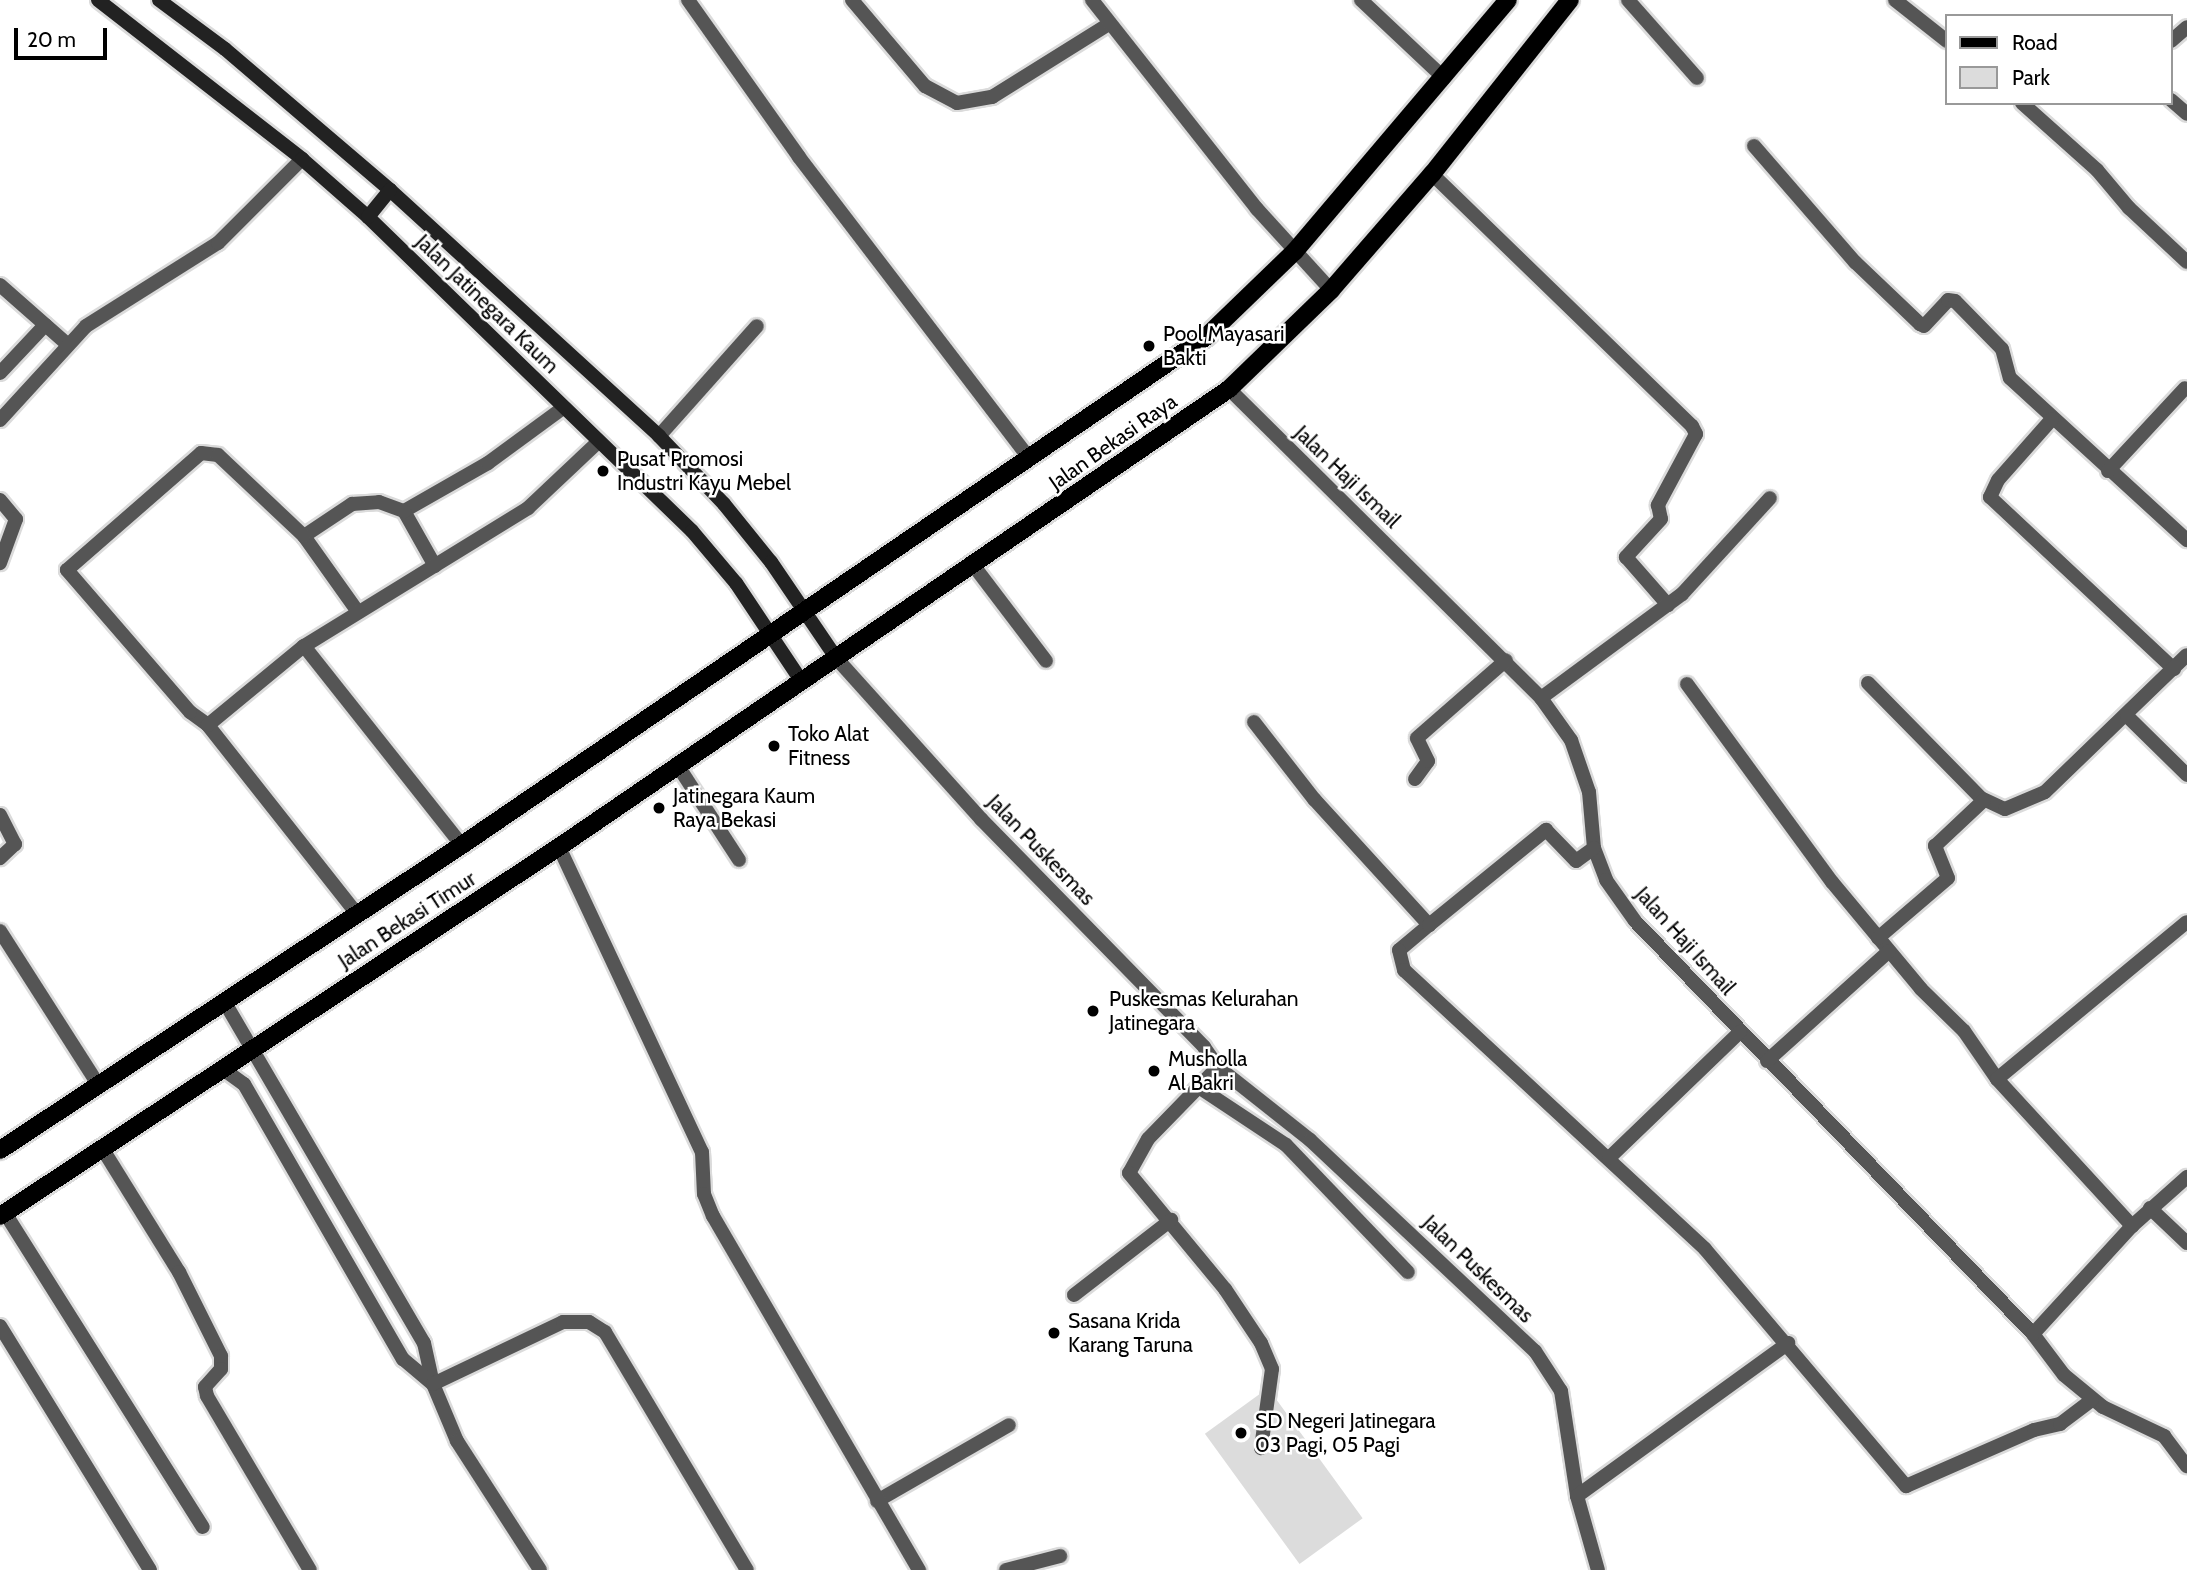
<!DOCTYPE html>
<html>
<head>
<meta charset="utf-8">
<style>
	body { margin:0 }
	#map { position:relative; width:2187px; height:1570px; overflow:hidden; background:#fff; font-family:Cabin,sans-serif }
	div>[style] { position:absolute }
	.green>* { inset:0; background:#dcdcdc; transform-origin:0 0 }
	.roads { filter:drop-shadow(2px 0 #dbdbdb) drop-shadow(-2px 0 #dbdbdb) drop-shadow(0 2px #dbdbdb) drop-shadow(0 -2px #dbdbdb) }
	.lane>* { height:14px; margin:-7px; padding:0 7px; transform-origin:7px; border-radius:7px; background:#555 }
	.street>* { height:14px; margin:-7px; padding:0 7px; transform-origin:7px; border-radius:7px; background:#555 }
	.secondary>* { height:14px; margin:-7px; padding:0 7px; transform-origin:7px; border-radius:7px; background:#222 }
	.primary>* { height:18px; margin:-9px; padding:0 9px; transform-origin:9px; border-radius:9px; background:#000 }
	.dots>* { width:19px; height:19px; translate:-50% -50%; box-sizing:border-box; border:4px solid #fff; border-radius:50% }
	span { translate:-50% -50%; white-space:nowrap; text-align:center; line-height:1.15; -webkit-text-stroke:5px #fff; paint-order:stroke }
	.street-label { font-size:21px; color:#000 }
	.poi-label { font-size:21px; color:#000 }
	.left { translate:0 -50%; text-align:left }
	.legend { position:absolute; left:1945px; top:14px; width:228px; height:91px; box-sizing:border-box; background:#fff; border:2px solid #999; margin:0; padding:9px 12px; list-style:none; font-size:21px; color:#000 }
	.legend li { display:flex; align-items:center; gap:14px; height:35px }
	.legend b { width:35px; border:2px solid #999 }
	.scale { position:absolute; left:14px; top:28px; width:93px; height:32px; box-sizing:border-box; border:4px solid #000; border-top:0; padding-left:9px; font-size:21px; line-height:24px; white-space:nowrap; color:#000; -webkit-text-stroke:5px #fff; paint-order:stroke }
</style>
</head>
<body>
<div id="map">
	<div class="green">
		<div style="left:1268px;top:1388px;width:161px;height:78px;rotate:54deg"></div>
	</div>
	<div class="roads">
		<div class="lane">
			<div style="left:852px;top:0;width:113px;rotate:49.7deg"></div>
			<div style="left:925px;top:86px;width:36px;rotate:28deg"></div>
			<div style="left:957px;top:103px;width:36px;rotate:-10deg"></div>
			<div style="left:992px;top:97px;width:138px;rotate:-32deg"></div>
			<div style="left:1092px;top:0;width:266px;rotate:51.7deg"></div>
			<div style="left:1257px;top:209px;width:110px;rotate:47.6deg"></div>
			<div style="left:1361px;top:0;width:114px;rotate:43.2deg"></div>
			<div style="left:1628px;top:0;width:104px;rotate:48.5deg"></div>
			<div style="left:0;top:373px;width:66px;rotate:-46.8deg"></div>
			<div style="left:435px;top:566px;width:63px;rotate:-119.4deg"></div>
			<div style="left:404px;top:511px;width:97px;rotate:-29.7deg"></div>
			<div style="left:488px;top:463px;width:93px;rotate:-36.3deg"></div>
			<div style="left:974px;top:566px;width:119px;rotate:52.8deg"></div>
			<div style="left:358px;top:612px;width:93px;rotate:-125.4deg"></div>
			<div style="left:304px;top:536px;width:58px;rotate:-33.7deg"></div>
			<div style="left:352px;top:504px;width:27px;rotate:-4deg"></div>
			<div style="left:379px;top:502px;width:27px;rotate:20deg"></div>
			<div style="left:304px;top:646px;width:254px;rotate:51.6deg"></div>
			<div style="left:208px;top:725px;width:22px;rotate:-144deg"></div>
			<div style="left:190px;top:712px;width:188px;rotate:-130.9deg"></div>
			<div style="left:67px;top:570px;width:178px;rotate:-41.1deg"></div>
			<div style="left:201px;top:453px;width:17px;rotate:7deg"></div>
			<div style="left:218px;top:455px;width:118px;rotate:43.3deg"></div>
			<div style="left:678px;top:766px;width:112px;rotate:57deg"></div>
			<div style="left:357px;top:914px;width:241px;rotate:-128.3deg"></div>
			<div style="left:208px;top:725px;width:124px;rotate:-39.5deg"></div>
			<div style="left:304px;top:646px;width:263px;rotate:-31.6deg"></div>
			<div style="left:528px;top:508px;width:96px;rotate:-43.3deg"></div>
			<div style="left:1218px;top:1067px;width:100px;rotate:134.2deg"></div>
			<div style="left:1148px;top:1139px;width:39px;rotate:119deg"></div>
			<div style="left:1129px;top:1173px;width:151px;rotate:50.4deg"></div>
			<div style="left:1225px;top:1289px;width:65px;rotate:56.3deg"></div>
			<div style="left:1261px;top:1343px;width:28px;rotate:67deg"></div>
			<div style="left:1272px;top:1369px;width:80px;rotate:97.9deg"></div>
			<div style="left:1200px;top:1088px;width:103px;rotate:33.5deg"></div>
			<div style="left:1286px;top:1145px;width:176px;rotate:46.2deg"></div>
			<div style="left:1074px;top:1295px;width:123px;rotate:-37.7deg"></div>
			<div style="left:877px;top:1501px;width:152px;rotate:-29.9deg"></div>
			<div style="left:1006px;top:1570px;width:56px;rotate:-14.5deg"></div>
		</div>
		<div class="street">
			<div style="left:688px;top:0;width:192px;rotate:54.7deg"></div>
			<div style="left:799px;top:157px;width:379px;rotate:52.6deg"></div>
			<div style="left:1895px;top:0;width:66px;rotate:38.3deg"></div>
			<div style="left:2171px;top:41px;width:21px;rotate:-41deg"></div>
			<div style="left:2171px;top:100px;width:21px;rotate:41deg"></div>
			<div style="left:2022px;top:103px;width:101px;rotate:41.8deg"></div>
			<div style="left:2097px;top:170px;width:50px;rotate:49.9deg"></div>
			<div style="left:2129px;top:208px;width:79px;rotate:43deg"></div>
			<div style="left:1754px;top:146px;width:154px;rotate:49deg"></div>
			<div style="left:1855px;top:262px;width:90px;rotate:43.6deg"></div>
			<div style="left:1920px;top:324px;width:4px;rotate:27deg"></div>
			<div style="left:1924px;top:326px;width:35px;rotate:-47deg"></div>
			<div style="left:1948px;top:300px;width:7px;rotate:8deg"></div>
			<div style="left:1955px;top:301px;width:67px;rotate:45.6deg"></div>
			<div style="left:2002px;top:349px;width:30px;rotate:75deg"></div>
			<div style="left:2010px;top:378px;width:240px;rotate:42.5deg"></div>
			<div style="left:1432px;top:174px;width:362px;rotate:44.1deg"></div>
			<div style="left:1692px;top:426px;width:9px;rotate:63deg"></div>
			<div style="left:1696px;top:434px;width:81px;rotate:118.2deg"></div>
			<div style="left:1658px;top:505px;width:14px;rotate:78deg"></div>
			<div style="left:1661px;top:519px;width:52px;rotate:132.6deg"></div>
			<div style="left:1626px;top:557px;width:64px;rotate:48.8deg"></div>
			<div style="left:0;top:285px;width:89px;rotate:41.4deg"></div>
			<div style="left:1229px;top:389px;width:439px;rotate:44.7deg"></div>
			<div style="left:1541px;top:698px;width:52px;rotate:54.5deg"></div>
			<div style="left:1571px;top:740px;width:55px;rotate:70.9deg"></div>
			<div style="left:1589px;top:792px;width:56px;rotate:84.9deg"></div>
			<div style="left:1594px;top:848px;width:34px;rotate:69deg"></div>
			<div style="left:1606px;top:880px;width:50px;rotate:54.7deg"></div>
			<div style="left:1635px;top:921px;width:574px;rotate:46.06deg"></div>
			<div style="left:2033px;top:1334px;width:51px;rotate:52.9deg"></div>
			<div style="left:2064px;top:1375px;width:50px;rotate:39.4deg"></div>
			<div style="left:2103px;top:1407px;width:68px;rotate:25.4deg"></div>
			<div style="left:2164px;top:1436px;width:38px;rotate:53deg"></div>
			<div style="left:2052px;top:419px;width:81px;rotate:131.5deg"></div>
			<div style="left:1998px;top:480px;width:19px;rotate:115deg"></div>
			<div style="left:1990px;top:497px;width:252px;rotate:43.1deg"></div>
			<div style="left:0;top:420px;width:127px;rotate:-47.5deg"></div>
			<div style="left:86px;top:326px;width:156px;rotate:-32.2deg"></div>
			<div style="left:218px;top:243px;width:119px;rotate:-45deg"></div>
			<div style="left:659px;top:436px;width:147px;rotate:-48.3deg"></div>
			<div style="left:2108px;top:471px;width:113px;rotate:-47.1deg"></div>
			<div style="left:0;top:500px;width:25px;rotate:50deg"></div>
			<div style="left:16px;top:519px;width:47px;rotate:110deg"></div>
			<div style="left:837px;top:659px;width:215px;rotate:48deg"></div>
			<div style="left:981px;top:819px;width:319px;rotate:45.6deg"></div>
			<div style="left:1204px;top:1047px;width:24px;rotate:55deg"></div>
			<div style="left:1218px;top:1067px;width:117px;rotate:38.4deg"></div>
			<div style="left:1310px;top:1140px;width:308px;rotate:43.2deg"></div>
			<div style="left:1535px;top:1351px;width:48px;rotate:57deg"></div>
			<div style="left:1561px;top:1391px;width:106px;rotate:81.3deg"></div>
			<div style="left:1577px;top:1496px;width:77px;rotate:74.2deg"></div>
			<div style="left:1868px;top:683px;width:161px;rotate:45.5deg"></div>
			<div style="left:1981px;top:798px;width:26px;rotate:25deg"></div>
			<div style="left:2005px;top:809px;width:43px;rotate:-23deg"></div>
			<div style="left:2045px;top:792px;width:197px;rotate:-44deg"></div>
			<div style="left:1687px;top:684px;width:245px;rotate:53.8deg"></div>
			<div style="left:1832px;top:882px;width:139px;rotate:50.2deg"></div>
			<div style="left:1921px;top:989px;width:60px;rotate:44.3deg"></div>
			<div style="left:1964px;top:1031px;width:58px;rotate:55.5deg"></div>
			<div style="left:1997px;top:1079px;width:200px;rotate:47.4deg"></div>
			<div style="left:1541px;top:698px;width:175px;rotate:-36.4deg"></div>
			<div style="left:1682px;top:594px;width:130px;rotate:-47.5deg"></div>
			<div style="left:2127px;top:716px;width:84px;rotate:44.5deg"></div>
			<div style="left:1254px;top:722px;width:98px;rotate:52.1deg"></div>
			<div style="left:1314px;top:799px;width:171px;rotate:47.6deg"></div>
			<div style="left:1429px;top:925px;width:39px;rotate:140deg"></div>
			<div style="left:1399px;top:950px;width:21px;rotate:76deg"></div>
			<div style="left:1404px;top:970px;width:410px;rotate:42.8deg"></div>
			<div style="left:1705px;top:1249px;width:311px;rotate:49.7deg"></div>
			<div style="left:1906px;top:1486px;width:140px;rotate:-23.6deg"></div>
			<div style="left:2034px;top:1430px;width:27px;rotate:-13deg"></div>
			<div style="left:2060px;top:1424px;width:40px;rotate:-37deg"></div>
			<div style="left:1415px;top:779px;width:22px;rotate:-54deg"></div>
			<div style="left:1428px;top:761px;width:25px;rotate:-116deg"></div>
			<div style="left:1417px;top:738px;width:118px;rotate:-41.2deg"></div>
			<div style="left:0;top:815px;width:33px;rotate:63deg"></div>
			<div style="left:15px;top:844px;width:21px;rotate:137deg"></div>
			<div style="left:559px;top:847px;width:337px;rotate:64.9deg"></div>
			<div style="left:702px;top:1152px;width:42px;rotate:87.3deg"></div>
			<div style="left:704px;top:1194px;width:24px;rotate:68deg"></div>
			<div style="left:713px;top:1216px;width:410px;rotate:59.8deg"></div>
			<div style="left:1429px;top:925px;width:151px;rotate:-39.1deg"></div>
			<div style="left:1546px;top:830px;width:43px;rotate:45.9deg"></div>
			<div style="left:1576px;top:861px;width:22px;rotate:-36deg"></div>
			<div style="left:0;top:931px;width:182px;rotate:57.4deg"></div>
			<div style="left:1878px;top:938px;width:92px;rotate:-40.6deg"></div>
			<div style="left:1948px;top:878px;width:35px;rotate:-112deg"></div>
			<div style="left:1935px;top:846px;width:67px;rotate:-43.2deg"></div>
			<div style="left:224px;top:1001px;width:396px;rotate:59.7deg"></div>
			<div style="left:424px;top:1343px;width:42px;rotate:77.6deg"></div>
			<div style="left:433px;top:1384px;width:62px;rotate:67.2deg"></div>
			<div style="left:457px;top:1441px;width:153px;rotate:57.2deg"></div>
			<div style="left:1767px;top:1061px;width:164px;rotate:-42deg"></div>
			<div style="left:223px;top:1069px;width:26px;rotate:36deg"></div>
			<div style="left:244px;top:1084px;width:318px;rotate:60deg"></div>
			<div style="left:403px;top:1359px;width:39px;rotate:40deg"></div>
			<div style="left:1997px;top:1079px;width:246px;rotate:-39.6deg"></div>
			<div style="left:102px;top:1148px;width:146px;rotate:58.2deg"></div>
			<div style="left:179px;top:1272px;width:94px;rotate:63.4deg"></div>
			<div style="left:221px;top:1356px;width:13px;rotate:90deg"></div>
			<div style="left:221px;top:1369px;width:24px;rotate:132deg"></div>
			<div style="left:205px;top:1387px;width:9px;rotate:77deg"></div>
			<div style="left:207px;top:1396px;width:202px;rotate:59.4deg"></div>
			<div style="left:1609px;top:1158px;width:182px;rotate:-43.9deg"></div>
			<div style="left:2150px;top:1208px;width:51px;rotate:43.4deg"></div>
			<div style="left:5px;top:1213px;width:371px;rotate:57.8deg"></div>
			<div style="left:0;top:1326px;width:286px;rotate:58.4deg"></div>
			<div style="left:2033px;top:1334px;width:147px;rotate:-47.5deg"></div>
			<div style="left:2132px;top:1226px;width:74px;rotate:-41.7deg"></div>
			<div style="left:433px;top:1384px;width:144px;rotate:-25.5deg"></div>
			<div style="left:563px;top:1322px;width:26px"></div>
			<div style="left:589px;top:1322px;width:19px;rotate:32deg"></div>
			<div style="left:605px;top:1332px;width:277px;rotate:59.2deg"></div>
			<div style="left:1577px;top:1496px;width:261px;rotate:-35.9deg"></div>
		</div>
		<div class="secondary">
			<div style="left:98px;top:0;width:259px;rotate:37.9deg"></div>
			<div style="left:302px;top:159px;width:88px;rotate:41.3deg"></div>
			<div style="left:368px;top:217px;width:451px;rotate:44.1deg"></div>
			<div style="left:692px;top:531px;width:68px;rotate:49.8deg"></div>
			<div style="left:736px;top:583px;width:119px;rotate:56.3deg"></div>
			<div style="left:159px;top:0;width:82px;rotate:36.6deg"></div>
			<div style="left:225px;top:49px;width:217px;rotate:40.5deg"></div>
			<div style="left:390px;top:190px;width:365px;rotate:42.4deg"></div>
			<div style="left:659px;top:436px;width:94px;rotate:46.3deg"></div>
			<div style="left:724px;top:504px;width:75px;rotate:51deg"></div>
			<div style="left:771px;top:562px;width:117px;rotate:55.8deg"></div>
			<div style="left:368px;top:217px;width:35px;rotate:-51deg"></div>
		</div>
		<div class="primary">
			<div style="left:0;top:1150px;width:554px;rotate:-33.43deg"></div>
			<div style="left:462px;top:845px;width:902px;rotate:-34.34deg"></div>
			<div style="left:1207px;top:336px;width:122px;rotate:-44deg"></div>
			<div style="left:1295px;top:251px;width:329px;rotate:-49.7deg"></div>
			<div style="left:0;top:1216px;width:670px;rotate:-33.43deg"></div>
			<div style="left:559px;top:847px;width:812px;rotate:-34.36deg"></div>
			<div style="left:1229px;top:389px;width:142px;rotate:-44.1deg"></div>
			<div style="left:1331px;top:290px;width:154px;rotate:-49deg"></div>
			<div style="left:1432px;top:174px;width:222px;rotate:-51.6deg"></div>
		</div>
	</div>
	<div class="dots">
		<div style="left:1149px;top:346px;background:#000"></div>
		<div style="left:603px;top:471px;background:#000"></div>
		<div style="left:774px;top:746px;background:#000"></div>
		<div style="left:659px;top:808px;background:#000"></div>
		<div style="left:1093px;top:1011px;background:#000"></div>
		<div style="left:1154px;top:1071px;background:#000"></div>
		<div style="left:1054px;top:1333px;background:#000"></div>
		<div style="left:1241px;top:1433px;background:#000"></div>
	</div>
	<div class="street-label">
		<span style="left:487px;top:304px;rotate:44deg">Jalan Jatinegara Kaum</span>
		<span style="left:1113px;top:442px;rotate:-35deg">Jalan Bekasi Raya</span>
		<span style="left:1347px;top:477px;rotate:44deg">Jalan Haji Ismail</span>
		<span style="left:1041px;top:850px;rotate:46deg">Jalan Puskesmas</span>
		<span style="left:407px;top:920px;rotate:-33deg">Jalan Bekasi Timur</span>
		<span style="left:1685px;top:941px;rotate:48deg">Jalan Haji Ismail</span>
		<span style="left:1478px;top:1269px;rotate:44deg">Jalan Puskesmas</span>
	</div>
	<div class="poi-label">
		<span class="left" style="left:1163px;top:346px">Pool Mayasari<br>Bakti</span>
		<span class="left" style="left:617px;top:471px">Pusat Promosi<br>Industri Kayu Mebel</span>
		<span class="left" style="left:788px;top:746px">Toko Alat<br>Fitness</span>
		<span class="left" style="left:673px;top:808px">Jatinegara Kaum<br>Raya Bekasi</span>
		<span class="left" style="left:1109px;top:1011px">Puskesmas Kelurahan<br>Jatinegara</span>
		<span class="left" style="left:1168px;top:1071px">Musholla<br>Al Bakri</span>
		<span class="left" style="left:1068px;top:1333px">Sasana Krida<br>Karang Taruna</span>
		<span class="left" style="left:1255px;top:1433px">SD Negeri Jatinegara<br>03 Pagi, 05 Pagi</span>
	</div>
	<ul class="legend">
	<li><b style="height:9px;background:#000"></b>Road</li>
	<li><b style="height:19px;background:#dcdcdc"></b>Park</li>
	</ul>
	<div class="scale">20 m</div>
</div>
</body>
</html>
